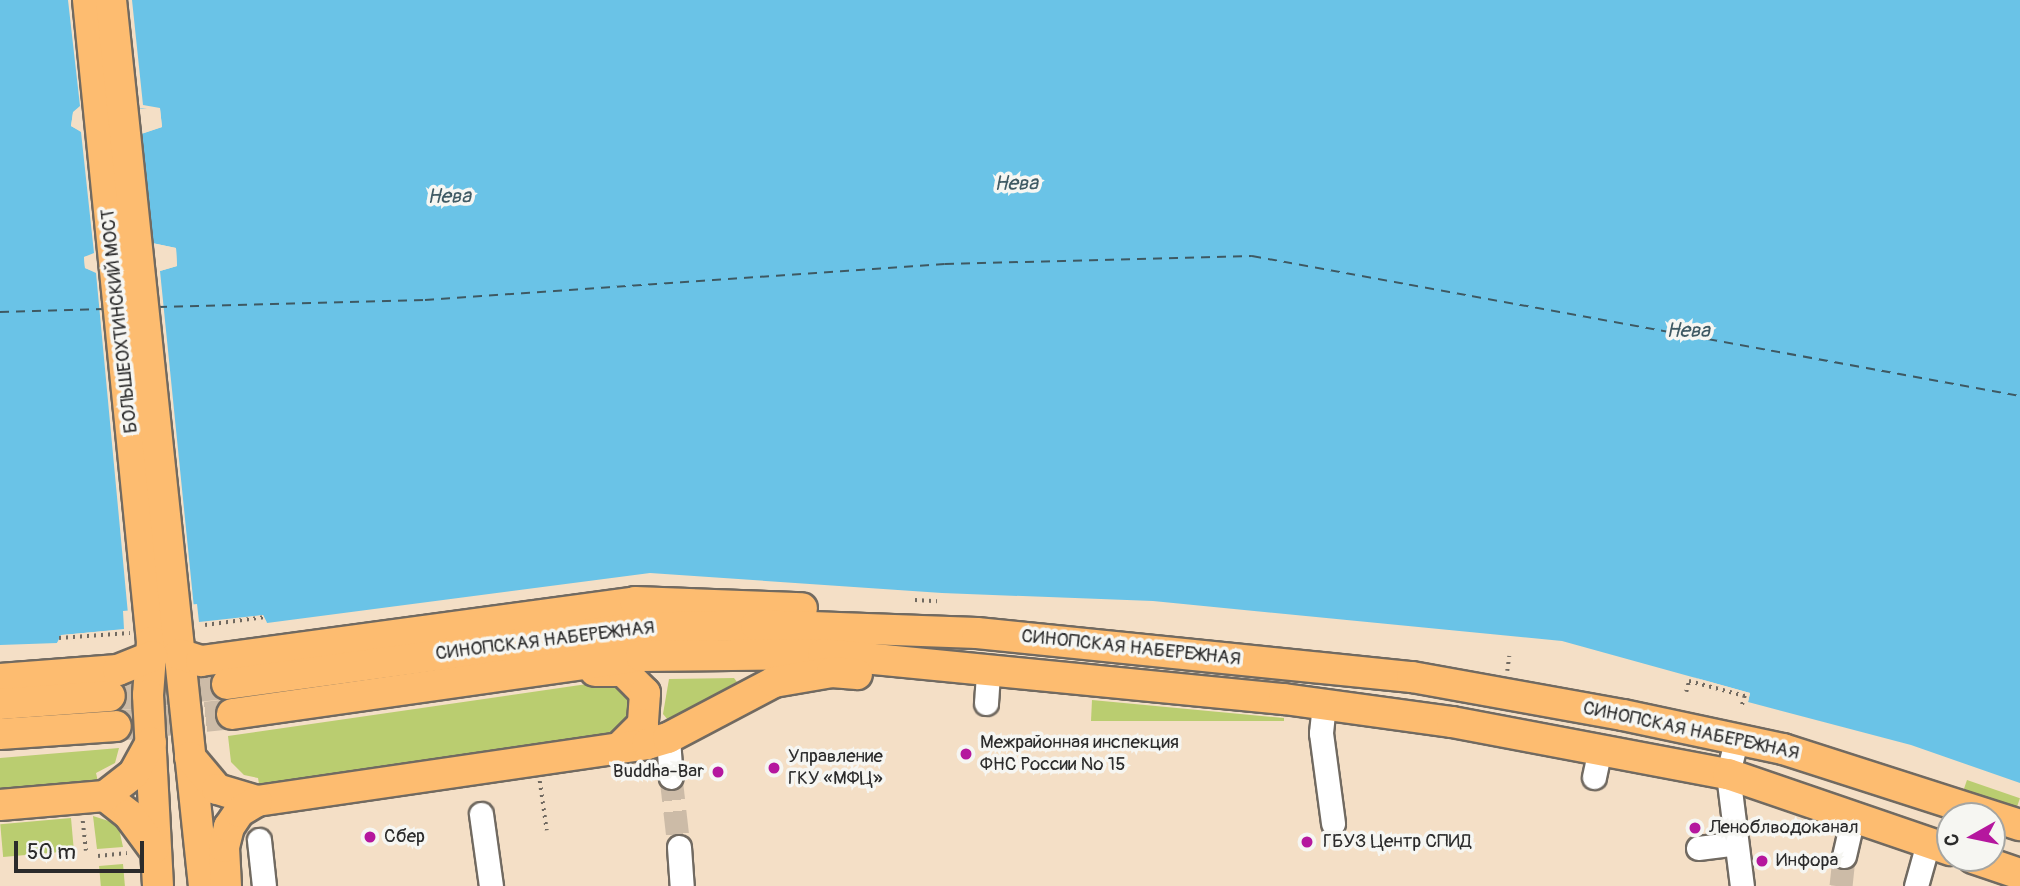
<!DOCTYPE html>
<html>
<head>
<meta charset="utf-8">
<style>
	body { margin:0 }
	#map { position:relative; width:2020px; height:886px; overflow:hidden; background:#f4dfc6; font-family:Pangolin,sans-serif }
	div>[style] { position:absolute }
	.green>* { inset:0; background:#bacd70; transform-origin:0 0 }
	.water>* { inset:0; background:#6ac3e7 }
	.pier>* { inset:0; background:#f4dfc6 }
	.ferry>* { height:2px; margin-top:-1px; transform-origin:0; background:repeating-linear-gradient(90deg,#3e5963 0 9px,transparent 0 16px) }
	.minor-tunnel>* { height:23px; margin-top:-11.5px; transform-origin:0; background:repeating-linear-gradient(90deg,#ccbba7 0 23px,transparent 0 34px) }
	.major-tunnel>* { height:30px; margin-top:-15px; transform-origin:0; background:repeating-linear-gradient(90deg,#ccbba7 0 30px,transparent 0 45px) }
	.path>* { height:3.5px; margin-top:-1.75px; transform-origin:0; background:repeating-linear-gradient(90deg,#716a61 0 2px,transparent 0 7px) }
	.roads { filter:drop-shadow(2px 0 #716a61) drop-shadow(-2px 0 #716a61) drop-shadow(0 2px #716a61) drop-shadow(0 -2px #716a61) }
	.minor>* { height:23px; margin:-11.5px; padding:0 11.5px; transform-origin:11.5px; border-radius:11.5px; background:#fff }
	.major>* { height:30px; margin:-15px; padding:0 15px; transform-origin:15px; border-radius:15px; background:#fdbc70 }
	.dots>* { width:19px; height:19px; translate:-50% -50%; box-sizing:border-box; border:4px solid #f6f6f2; border-radius:50% }
	span { translate:-50% -50%; white-space:nowrap; text-align:center; line-height:1.15; -webkit-text-stroke:7px #f6f6f2; paint-order:stroke }
	.street-label { font-size:19px; color:#2b2b2b }
	.poi-label { font-size:19px; color:#2b2b2b }
	.left { translate:0 -50%; text-align:left }
	.right { translate:-100% -50%; text-align:right }
	.water-label { font-size:21px; color:#3e5963; font-style:italic }
	.north { position:absolute; left:1936px; top:802px; width:70px; height:70px; box-sizing:border-box; background:#f6f6f2; border:2px solid #a5a5a2; border-radius:50%; rotate:261deg; font-size:19px; font-weight:700; line-height:28px; text-align:center; color:#2b2b2b }
	.north::after { content:''; display:block; margin:auto; width:24px; height:32px; background:#b5179e; clip-path:polygon(50% 0,100% 100%,50% 72%,0 100%) }
	.scale { position:absolute; left:14px; top:841px; width:130px; height:32px; box-sizing:border-box; border:4px solid #2b2b2b; border-top:0; padding-left:9px; font-size:21px; line-height:24px; white-space:nowrap; color:#2b2b2b; -webkit-text-stroke:5px #f6f6f2; paint-order:stroke }
</style>
</head>
<body>
<div id="map">
	<div class="green">
		<div style="clip-path:polygon(669px 679px,734px 678px,737px 682px,668px 720px,663px 714px)"></div>
		<div style="clip-path:polygon(601px 682px,620px 686px,632px 700px,631px 722px,616px 737px,260px 790px,258px 778px,244px 775px,231px 762px,228px 736px)"></div>
		<div style="clip-path:polygon(1092px 700px,1284px 718px,1284px 721px,1091px 721px)"></div>
		<div style="clip-path:polygon(119px 748px,115px 763px,96px 773px,99px 786px,0 795px,0 758px)"></div>
		<div style="left:1967px;top:780px;width:56px;height:13px;rotate:19deg"></div>
		<div style="clip-path:polygon(93px 816px,118px 824px,123px 847px,97px 849px)"></div>
		<div style="left:71px;top:818px;width:33px;height:71px;rotate:85deg"></div>
		<div style="left:123px;top:864px;width:22px;height:24px;rotate:85deg"></div>
	</div>
	<div class="water">
		<div style="clip-path:polygon(evenodd,0 0,2020px 0,2020px 783px,1911px 745px,1748px 702px,1750px 693px,1562px 641px,1153px 601px,942px 593px,650px 573px,267px 623px,263px 615px,199px 622px,197px 604px,123px 611px,124px 629px,63px 635px,57px 643px,0 645px,0 0,80px 107px,160px 109px,162px 127px,141px 134px,81px 131px,71px 126px,73px 113px,80px 107px,0 0,152px 243px,176px 248px,177px 266px,160px 271px,96px 272px,85px 268px,84px 257px,152px 243px)"></div>
	</div>
	<div class="pier">
		<div style="clip-path:polygon(evenodd,68px 0,132px 0,143px 105px,160px 108px,162px 127px,141px 134px,152px 243px,176px 248px,177px 266px,160px 271px,194px 608px,128px 614px,96px 273px,85px 268px,84px 257px,94px 253px,81px 132px,71px 126px,73px 112px,80px 106px,68px 0,142px 108px,157px 111px,158px 125px,140px 131px,75px 124px,81px 110px,142px 108px,68px 0,152px 247px,173px 251px,174px 264px,88px 266px,88px 260px,95px 257px,152px 247px)"></div>
		<div style="clip-path:polygon(263px 615px,267px 623px,262px 619px,205px 624px)"></div>
		<div style="clip-path:polygon(118px 630px,119px 633px,57px 643px,61px 635px)"></div>
		<div style="clip-path:polygon(1693px 677px,1750px 693px,1748px 702px,1746px 695px)"></div>
	</div>
	<div class="ferry">
		<div style="left:158px;top:307px;width:267px;rotate:-1.5deg"></div>
		<div style="left:425px;top:300px;width:521px;rotate:-3.96deg"></div>
		<div style="left:945px;top:264px;width:307px;rotate:-1.5deg"></div>
		<div style="left:1252px;top:256px;width:781px;rotate:10.33deg"></div>
		<div style="left:0;top:312px;width:104px;rotate:-1.7deg"></div>
	</div>
	<div class="minor-tunnel">
		<div style="left:671px;top:777px;width:70px;rotate:83.5deg"></div>
		<div style="left:1841px;top:886px;width:30px;rotate:-84deg"></div>
	</div>
	<div class="major-tunnel">
		<div style="left:110px;top:696px;width:118px;rotate:-5.9deg"></div>
		<div style="left:116px;top:726px;width:117px;rotate:-5.9deg"></div>
	</div>
	<div class="path">
		<div style="left:915px;top:600px;width:22px;rotate:3deg"></div>
		<div style="left:205px;top:625px;width:61px;rotate:-7.6deg"></div>
		<div style="left:59px;top:638px;width:71px;rotate:-4deg"></div>
		<div style="left:1507px;top:671px;width:15px;rotate:-82deg"></div>
		<div style="left:1686px;top:692px;width:11px;rotate:-75deg"></div>
		<div style="left:1689px;top:681px;width:58px;rotate:15deg"></div>
		<div style="left:1745px;top:696px;width:10px;rotate:107deg"></div>
		<div style="left:540px;top:781px;width:50px;rotate:82deg"></div>
		<div style="left:83px;top:821px;width:30px;rotate:84deg"></div>
		<div style="left:98px;top:856px;width:29px;rotate:-6deg"></div>
	</div>
	<div class="roads">
		<div class="minor">
			<div style="left:986px;top:703px;width:32px;rotate:-86deg"></div>
			<div style="left:1324px;top:704px;width:29px;rotate:96deg"></div>
			<div style="left:1321px;top:733px;width:91px;rotate:82.4deg"></div>
			<div style="left:1737px;top:737px;width:38px;rotate:104deg"></div>
			<div style="left:1728px;top:774px;width:113px;rotate:82.9deg"></div>
			<div style="left:668px;top:738px;width:39px;rotate:86deg"></div>
			<div style="left:1594px;top:777px;width:30px;rotate:-78deg"></div>
			<div style="left:481px;top:814px;width:73px;rotate:82.1deg"></div>
			<div style="left:259px;top:840px;width:46px;rotate:83.8deg"></div>
			<div style="left:679px;top:847px;width:39px;rotate:86deg"></div>
			<div style="left:1698px;top:848px;width:38px;rotate:-7deg"></div>
			<div style="left:1844px;top:856px;width:40px;rotate:-77deg"></div>
			<div style="left:1916px;top:886px;width:45px;rotate:-74.4deg"></div>
		</div>
		<div class="major">
			<div style="left:88px;top:0;width:645px;rotate:84.31deg"></div>
			<div style="left:152px;top:642px;width:53px;rotate:94.3deg"></div>
			<div style="left:148px;top:695px;width:191px;rotate:87deg"></div>
			<div style="left:111px;top:0;width:891px;rotate:84.01deg"></div>
			<div style="left:179px;top:654px;width:23px;rotate:18deg"></div>
			<div style="left:201px;top:661px;width:438px;rotate:-7.7deg"></div>
			<div style="left:635px;top:602px;width:167px;rotate:2.1deg"></div>
			<div style="left:595px;top:671px;width:28px"></div>
			<div style="left:623px;top:671px;width:31px;rotate:45deg"></div>
			<div style="left:645px;top:693px;width:31px;rotate:94deg"></div>
			<div style="left:643px;top:724px;width:34px;rotate:135deg"></div>
			<div style="left:0;top:679px;width:118px;rotate:-4.4deg"></div>
			<div style="left:118px;top:670px;width:37px;rotate:-22deg"></div>
			<div style="left:227px;top:684px;width:413px;rotate:-7.8deg"></div>
			<div style="left:636px;top:628px;width:120px;rotate:-1.4deg"></div>
			<div style="left:756px;top:625px;width:221px;rotate:2.1deg"></div>
			<div style="left:977px;top:633px;width:437px;rotate:5.8deg"></div>
			<div style="left:1412px;top:677px;width:214px;rotate:10.2deg"></div>
			<div style="left:1623px;top:715px;width:164px;rotate:12deg"></div>
			<div style="left:1783px;top:749px;width:249px;rotate:17.8deg"></div>
			<div style="left:0;top:704px;width:110px;rotate:-4.2deg"></div>
			<div style="left:232px;top:714px;width:413px;rotate:-8.1deg"></div>
			<div style="left:641px;top:656px;width:182px;rotate:-0.6deg"></div>
			<div style="left:823px;top:654px;width:463px;rotate:5.6deg"></div>
			<div style="left:1284px;top:699px;width:170px;rotate:7.8deg"></div>
			<div style="left:1452px;top:722px;width:281px;rotate:10.7deg"></div>
			<div style="left:1728px;top:774px;width:235px;rotate:18.9deg"></div>
			<div style="left:0;top:734px;width:116px;rotate:-3.9deg"></div>
			<div style="left:190px;top:757px;width:42px;rotate:49.8deg"></div>
			<div style="left:217px;top:789px;width:42px;rotate:16.7deg"></div>
			<div style="left:257px;top:801px;width:394px;rotate:-8.3deg"></div>
			<div style="left:647px;top:744px;width:22px;rotate:-16deg"></div>
			<div style="left:668px;top:738px;width:120px;rotate:-27.8deg"></div>
			<div style="left:774px;top:682px;width:59px;rotate:-9.8deg"></div>
			<div style="left:832px;top:672px;width:25px;rotate:5deg"></div>
			<div style="left:105px;top:796px;width:31px;rotate:38deg"></div>
			<div style="left:129px;top:815px;width:42px;rotate:53.7deg"></div>
			<div style="left:0;top:805px;width:105px;rotate:-4.9deg"></div>
			<div style="left:105px;top:796px;width:37px;rotate:-38deg"></div>
			<div style="left:134px;top:773px;width:35px;rotate:-61deg"></div>
			<div style="left:1973px;top:858px;width:50px;rotate:18.8deg"></div>
			<div style="left:226px;top:886px;width:39px;rotate:-93deg"></div>
			<div style="left:224px;top:847px;width:21px;rotate:-76deg"></div>
			<div style="left:229px;top:827px;width:18px;rotate:-56deg"></div>
			<div style="left:239px;top:812px;width:21px;rotate:-31deg"></div>
		</div>
	</div>
	<div class="dots">
		<div style="left:966px;top:754px;background:#b5179e"></div>
		<div style="left:774px;top:768px;background:#b5179e"></div>
		<div style="left:718px;top:772px;background:#b5179e"></div>
		<div style="left:1695px;top:828px;background:#b5179e"></div>
		<div style="left:370px;top:837px;background:#b5179e"></div>
		<div style="left:1307px;top:842px;background:#b5179e"></div>
		<div style="left:1762px;top:861px;background:#b5179e"></div>
	</div>
	<div class="street-label">
		<span style="left:120px;top:321px;rotate:-96deg">БОЛЬШЕОХТИНСКИЙ МОСТ</span>
		<span style="left:545px;top:641px;rotate:-7deg">СИНОПСКАЯ НАБЕРЕЖНАЯ</span>
		<span style="left:1131px;top:648px;rotate:6deg">СИНОПСКАЯ НАБЕРЕЖНАЯ</span>
		<span style="left:1691px;top:731px;rotate:12deg">СИНОПСКАЯ НАБЕРЕЖНАЯ</span>
	</div>
	<div class="poi-label">
		<span class="left" style="left:980px;top:754px">Межрайонная инспекция<br>ФНС России № 15</span>
		<span class="left" style="left:788px;top:768px">Управление<br>ГКУ «МФЦ»</span>
		<span class="right" style="left:704px;top:772px">Buddha-Bar</span>
		<span class="left" style="left:1709px;top:828px">Леноблводоканал</span>
		<span class="left" style="left:384px;top:837px">Сбер</span>
		<span class="left" style="left:1323px;top:842px">ГБУЗ Центр СПИД</span>
		<span class="left" style="left:1776px;top:861px">Инфора</span>
	</div>
	<div class="water-label">
		<span style="left:1016px;top:184px;rotate:-1deg">Нева</span>
		<span style="left:449px;top:197px;rotate:-1deg">Нева</span>
		<span style="left:1688px;top:331px">Нева</span>
	</div>
	<div class="north">С</div>
	<div class="scale">50 m</div>
</div>
</body>
</html>
